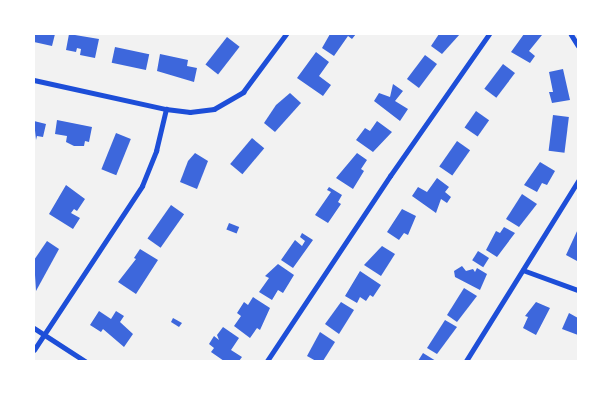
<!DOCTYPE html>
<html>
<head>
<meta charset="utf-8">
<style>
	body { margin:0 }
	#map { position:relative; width:612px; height:395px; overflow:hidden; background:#f2f2f2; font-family:"Fira Sans",sans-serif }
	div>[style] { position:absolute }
	.building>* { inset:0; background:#3d67dc; transform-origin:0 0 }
	.minor>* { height:4.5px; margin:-2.25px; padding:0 2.25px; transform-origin:2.25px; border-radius:2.25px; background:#1d4ed8 }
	span { translate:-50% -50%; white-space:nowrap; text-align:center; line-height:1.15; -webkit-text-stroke:4px #fff; paint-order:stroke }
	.frame { position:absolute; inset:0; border:35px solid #fff; pointer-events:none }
</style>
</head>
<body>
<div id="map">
	<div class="building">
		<div style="clip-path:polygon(34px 34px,55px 34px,52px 46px,34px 42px)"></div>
		<div style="clip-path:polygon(69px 34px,99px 39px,95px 58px,80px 55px,81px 49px,77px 48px,76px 52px,66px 50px)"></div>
		<div style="clip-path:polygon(330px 34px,356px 34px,352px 39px,348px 36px,334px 56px,322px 48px)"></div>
		<div style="clip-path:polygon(439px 34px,460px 34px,442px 54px,431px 46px)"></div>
		<div style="clip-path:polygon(524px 34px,542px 35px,529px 51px,535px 56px,530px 63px,511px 52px)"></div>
		<div style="left:227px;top:37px;width:16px;height:35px;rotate:38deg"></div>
		<div style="left:115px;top:47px;width:35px;height:16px;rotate:12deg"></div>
		<div style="clip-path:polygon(316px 52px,329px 62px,319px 76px,331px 85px,323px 96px,297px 78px)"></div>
		<div style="clip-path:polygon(160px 54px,188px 60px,187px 66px,197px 68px,194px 82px,157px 71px)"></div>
		<div style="left:425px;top:55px;width:15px;height:30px;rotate:37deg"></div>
		<div style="left:503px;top:64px;width:15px;height:31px;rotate:37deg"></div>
		<div style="clip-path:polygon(563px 69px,570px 100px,552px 103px,549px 92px,553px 92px,549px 72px)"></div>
		<div style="clip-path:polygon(393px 84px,403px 91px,395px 101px,408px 109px,400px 121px,374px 101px,379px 93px,390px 97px)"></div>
		<div style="clip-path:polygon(290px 93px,301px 103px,275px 132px,264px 123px,276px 105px)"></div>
		<div style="left:476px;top:111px;width:16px;height:20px;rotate:35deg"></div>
		<div style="left:553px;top:115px;width:16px;height:36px;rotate:7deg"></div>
		<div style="clip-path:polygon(57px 120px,92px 127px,89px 142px,85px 141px,84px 146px,74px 146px,66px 142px,67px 136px,55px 134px)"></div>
		<div style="clip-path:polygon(34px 121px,46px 124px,43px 137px,37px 136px,36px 140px)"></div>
		<div style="clip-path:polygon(377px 121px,392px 132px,373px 152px,356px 140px,365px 128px,370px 131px)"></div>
		<div style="left:116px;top:133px;width:16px;height:39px;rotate:22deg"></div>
		<div style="left:252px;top:138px;width:16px;height:34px;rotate:40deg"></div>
		<div style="left:457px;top:141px;width:16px;height:31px;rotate:35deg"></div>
		<div style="clip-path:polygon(195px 153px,208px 161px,197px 189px,180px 182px,188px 161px)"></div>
		<div style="clip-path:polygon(357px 153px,367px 160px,361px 169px,364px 171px,353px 189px,336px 178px)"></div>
		<div style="clip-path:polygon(540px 162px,555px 171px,547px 185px,542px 183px,537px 192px,524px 185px)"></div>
		<div style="clip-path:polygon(437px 178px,449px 187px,445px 192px,451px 197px,447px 203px,441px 199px,436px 213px,412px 196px,418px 187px,427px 192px)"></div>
		<div style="clip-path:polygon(66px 185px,85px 199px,77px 211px,74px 209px,71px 213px,80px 218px,73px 229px,49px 214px)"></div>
		<div style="clip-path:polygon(329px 187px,342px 195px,338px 202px,341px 204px,328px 223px,315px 215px,331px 192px,327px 190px)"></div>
		<div style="clip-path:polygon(522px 194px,537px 204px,519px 227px,506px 219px)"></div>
		<div style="left:171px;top:205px;width:16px;height:41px;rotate:35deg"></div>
		<div style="clip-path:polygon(402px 209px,416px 216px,408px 235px,404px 233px,399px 240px,387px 232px)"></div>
		<div style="left:229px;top:223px;width:11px;height:7px;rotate:22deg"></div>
		<div style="clip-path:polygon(504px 227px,515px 233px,497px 257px,486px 250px,496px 231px,500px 233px)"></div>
		<div style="clip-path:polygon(578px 229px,578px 260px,577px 261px,566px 255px)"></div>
		<div style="clip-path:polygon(302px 233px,313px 240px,293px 268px,281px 260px,295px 240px,302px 246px,305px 241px,300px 237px)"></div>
		<div style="clip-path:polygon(47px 241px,59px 249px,36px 291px,34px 260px)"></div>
		<div style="clip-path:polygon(382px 246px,395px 254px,381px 276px,364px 265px)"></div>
		<div style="clip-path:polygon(140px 249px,158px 260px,136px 294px,118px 282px,136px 259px,134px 258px)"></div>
		<div style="left:478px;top:251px;width:13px;height:11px;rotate:32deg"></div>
		<div style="clip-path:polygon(278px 264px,294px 275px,283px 293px,278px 290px,272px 300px,259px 292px,269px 278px,265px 276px)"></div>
		<div style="clip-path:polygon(462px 266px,466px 271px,473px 269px,475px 272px,477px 268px,487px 274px,480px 290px,455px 277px,454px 271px)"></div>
		<div style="clip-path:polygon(360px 271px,381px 285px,373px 297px,370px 295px,366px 301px,360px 297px,357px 303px,345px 296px)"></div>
		<div style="clip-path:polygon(464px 288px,477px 296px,457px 322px,447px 315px)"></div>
		<div style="clip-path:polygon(253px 297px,270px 308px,260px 330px,257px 328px,250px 338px,234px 326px,241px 316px,237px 313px,244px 302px,248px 305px)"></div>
		<div style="clip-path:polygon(341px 302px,354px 310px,339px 334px,325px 324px)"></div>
		<div style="clip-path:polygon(536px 302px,550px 308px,536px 335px,523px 328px,528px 317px,525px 316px)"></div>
		<div style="clip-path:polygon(99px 311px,111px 319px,116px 311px,124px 316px,120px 322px,133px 334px,124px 347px,103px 329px,101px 332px,90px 325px)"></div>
		<div style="clip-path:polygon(569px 313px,578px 318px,578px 335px,562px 329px)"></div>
		<div style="clip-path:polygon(173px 318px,182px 323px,179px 327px,171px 322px)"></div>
		<div style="clip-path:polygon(445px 320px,457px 327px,437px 354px,427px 348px)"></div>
		<div style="clip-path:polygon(223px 327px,239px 338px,231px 350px,242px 357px,239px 361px,224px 361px,211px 352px,214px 348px,209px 344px,214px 336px,219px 340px,217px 335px)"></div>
		<div style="clip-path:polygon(320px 332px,335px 342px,323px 361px,316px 361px,307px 356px)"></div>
		<div style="clip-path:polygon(423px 353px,436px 361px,418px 361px)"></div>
	</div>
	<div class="minor">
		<div style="left:571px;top:34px;width:13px;rotate:58deg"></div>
		<div style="left:34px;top:80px;width:135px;rotate:12.4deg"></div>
		<div style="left:166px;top:109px;width:24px;rotate:7deg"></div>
		<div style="left:190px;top:112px;width:24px;rotate:-7deg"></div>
		<div style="left:214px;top:109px;width:34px;rotate:-30deg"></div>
		<div style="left:243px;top:92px;width:72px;rotate:-53.4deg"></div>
		<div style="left:523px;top:270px;width:59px;rotate:20deg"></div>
		<div style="left:34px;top:328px;width:61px;rotate:32.9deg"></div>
		<div style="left:34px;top:350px;width:196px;rotate:-56.6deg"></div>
		<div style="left:142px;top:186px;width:38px;rotate:-68deg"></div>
		<div style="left:156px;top:151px;width:43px;rotate:-76.6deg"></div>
		<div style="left:267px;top:361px;width:222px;rotate:-56.4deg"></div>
		<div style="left:390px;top:176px;width:173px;rotate:-55.1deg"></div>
		<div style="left:466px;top:361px;width:212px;rotate:-58.1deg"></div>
	</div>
	<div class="frame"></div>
</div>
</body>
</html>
